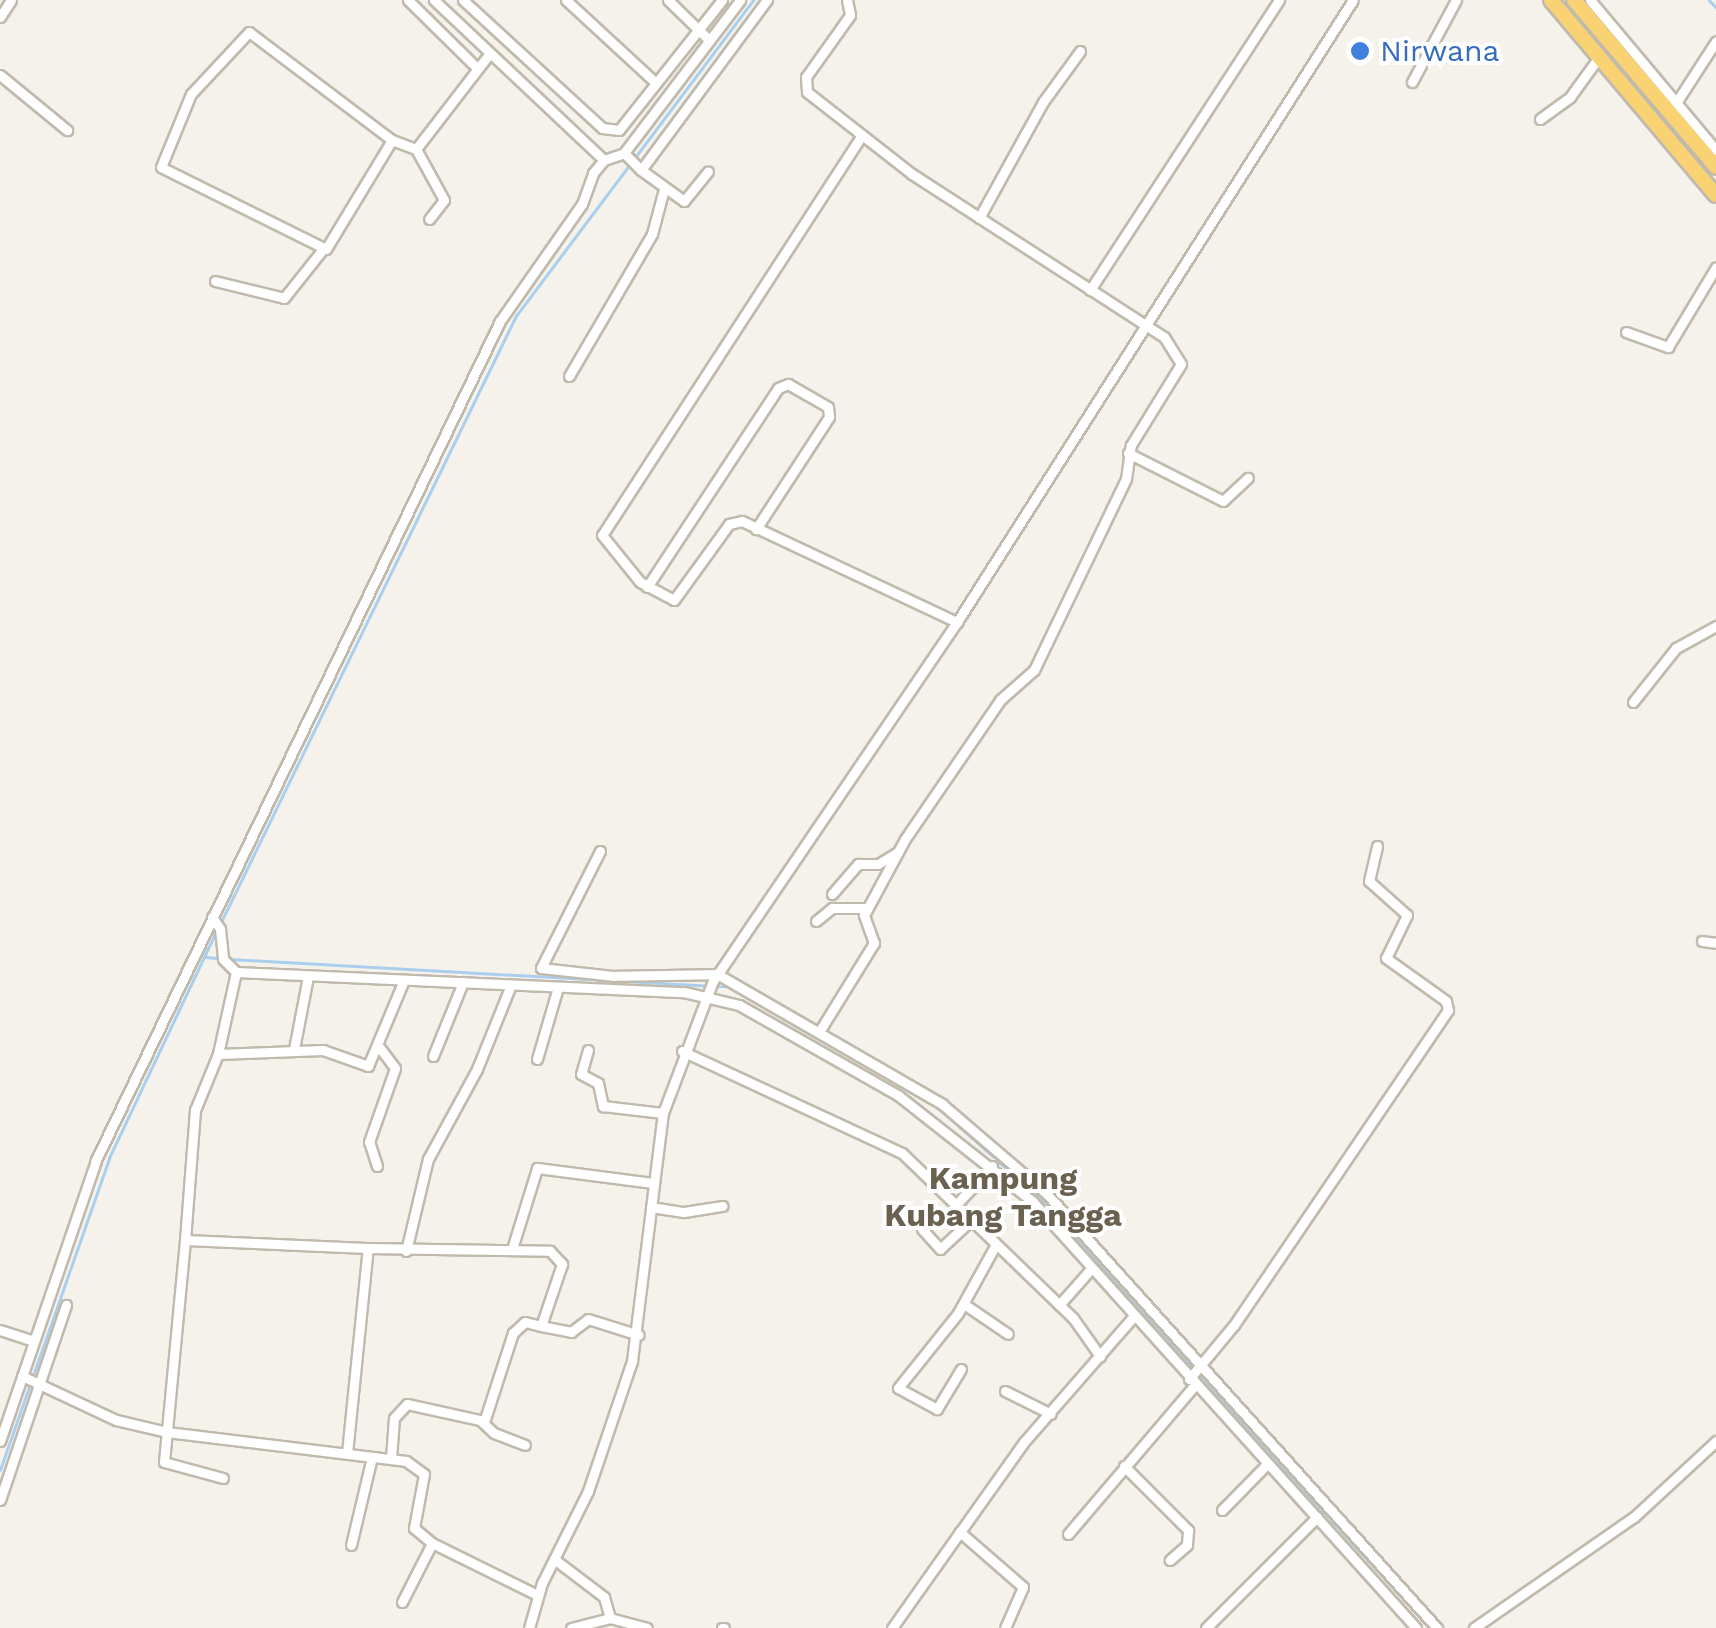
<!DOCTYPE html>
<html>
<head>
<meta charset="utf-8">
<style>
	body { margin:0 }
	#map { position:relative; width:1716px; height:1628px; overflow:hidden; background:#f5f2eb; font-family:"Work Sans",sans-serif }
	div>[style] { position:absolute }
	.stream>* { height:2.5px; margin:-1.25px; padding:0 1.25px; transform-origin:1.25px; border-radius:1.25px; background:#aacfee }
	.roads { filter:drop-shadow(2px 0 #c0baad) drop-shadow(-2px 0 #c0baad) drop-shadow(0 2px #c0baad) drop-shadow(0 -2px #c0baad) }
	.minor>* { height:9px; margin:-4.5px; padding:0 4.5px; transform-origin:4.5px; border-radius:4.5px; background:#fff }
	.highway>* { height:14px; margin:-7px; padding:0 7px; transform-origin:7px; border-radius:7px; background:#f8d273 }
	.dots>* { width:28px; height:28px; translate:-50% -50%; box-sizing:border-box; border:5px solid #fff; border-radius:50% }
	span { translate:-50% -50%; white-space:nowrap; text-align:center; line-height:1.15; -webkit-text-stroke:8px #fff; paint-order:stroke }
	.shop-label { font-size:30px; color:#366cbe }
	.left { translate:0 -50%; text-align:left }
	.neighbourhood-label { font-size:32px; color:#6b6150; font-weight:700 }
</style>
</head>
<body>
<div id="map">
	<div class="stream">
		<div style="left:1709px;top:0;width:10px;rotate:45deg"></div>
		<div style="left:222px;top:920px;width:672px;rotate:-64.05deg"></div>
		<div style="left:516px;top:316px;width:395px;rotate:-53.1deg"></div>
		<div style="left:206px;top:957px;width:10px;rotate:6deg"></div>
		<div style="left:230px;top:959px;width:479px;rotate:3.2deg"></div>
		<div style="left:716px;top:987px;width:17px"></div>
		<div style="left:934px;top:1104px;width:79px;rotate:41.4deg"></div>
		<div style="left:999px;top:1162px;width:54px;rotate:40.5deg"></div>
		<div style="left:1040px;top:1197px;width:229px;rotate:48.2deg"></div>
		<div style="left:1198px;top:1374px;width:344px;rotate:47.6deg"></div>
		<div style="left:0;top:1470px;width:330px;rotate:-70.7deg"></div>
		<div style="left:109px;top:1158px;width:248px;rotate:-64.7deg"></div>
	</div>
	<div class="roads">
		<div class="minor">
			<div style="left:408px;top:0;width:97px;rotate:44.6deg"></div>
			<div style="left:434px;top:0;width:233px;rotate:43.3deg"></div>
			<div style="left:463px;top:0;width:189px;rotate:42.6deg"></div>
			<div style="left:602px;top:128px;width:17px;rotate:7deg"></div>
			<div style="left:619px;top:130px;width:166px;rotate:-51.6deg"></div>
			<div style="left:566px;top:0;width:122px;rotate:42.7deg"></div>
			<div style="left:668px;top:0;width:57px;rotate:44.3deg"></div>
			<div style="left:1590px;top:0;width:196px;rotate:50deg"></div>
			<div style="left:0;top:17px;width:20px;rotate:-57deg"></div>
			<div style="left:0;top:75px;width:87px;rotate:39.4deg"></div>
			<div style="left:1412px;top:82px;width:93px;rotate:-61.8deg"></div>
			<div style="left:1674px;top:106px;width:77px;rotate:-57.1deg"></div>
			<div style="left:1540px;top:119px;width:37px;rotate:-36deg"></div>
			<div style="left:1570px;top:97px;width:49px;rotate:-54.1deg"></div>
			<div style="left:862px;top:135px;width:477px;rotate:123deg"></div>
			<div style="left:602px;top:535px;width:60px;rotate:51deg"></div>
			<div style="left:640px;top:582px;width:38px;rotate:28deg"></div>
			<div style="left:674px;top:600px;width:94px;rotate:-54.1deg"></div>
			<div style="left:729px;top:524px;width:13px;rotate:-13deg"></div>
			<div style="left:742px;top:521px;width:238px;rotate:25.2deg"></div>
			<div style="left:392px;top:140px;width:127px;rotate:121.2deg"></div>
			<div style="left:326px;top:249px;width:184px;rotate:-153.6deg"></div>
			<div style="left:161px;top:167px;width:79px;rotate:-67.7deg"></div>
			<div style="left:191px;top:94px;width:85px;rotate:-46.9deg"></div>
			<div style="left:249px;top:32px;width:179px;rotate:37.1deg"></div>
			<div style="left:392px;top:140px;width:26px;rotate:21deg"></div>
			<div style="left:416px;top:149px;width:58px;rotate:61.2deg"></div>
			<div style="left:444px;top:200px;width:24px;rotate:128deg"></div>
			<div style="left:416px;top:149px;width:121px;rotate:-52.4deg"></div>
			<div style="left:624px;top:153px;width:24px;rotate:45deg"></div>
			<div style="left:641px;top:170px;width:212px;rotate:-53.5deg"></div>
			<div style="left:641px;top:170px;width:53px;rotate:35.8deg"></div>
			<div style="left:684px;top:201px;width:38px;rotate:-51deg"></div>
			<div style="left:979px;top:218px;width:132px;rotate:-61.1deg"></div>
			<div style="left:1043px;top:102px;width:63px;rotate:-54deg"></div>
			<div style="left:215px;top:281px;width:71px;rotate:13.8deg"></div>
			<div style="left:284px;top:298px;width:63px;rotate:-51.5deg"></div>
			<div style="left:1090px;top:290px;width:346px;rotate:-56.9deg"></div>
			<div style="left:1626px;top:332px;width:45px;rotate:19.7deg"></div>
			<div style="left:1668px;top:347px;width:93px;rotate:-59deg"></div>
			<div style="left:569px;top:376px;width:164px;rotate:-59.7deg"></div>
			<div style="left:652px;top:234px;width:47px;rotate:-75.1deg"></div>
			<div style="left:1128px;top:453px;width:106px;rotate:26.8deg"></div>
			<div style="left:1223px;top:501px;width:34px;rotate:-43deg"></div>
			<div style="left:647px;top:587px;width:238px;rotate:-56.6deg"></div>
			<div style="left:778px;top:388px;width:11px;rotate:-22deg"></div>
			<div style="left:788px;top:384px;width:46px;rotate:29.9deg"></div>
			<div style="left:828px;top:407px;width:10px;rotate:84deg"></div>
			<div style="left:829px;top:417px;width:134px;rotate:123.1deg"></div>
			<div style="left:1633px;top:702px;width:69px;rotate:-51.5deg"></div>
			<div style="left:1676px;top:648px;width:46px;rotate:-28.8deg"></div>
			<div style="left:600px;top:851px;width:131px;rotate:116.8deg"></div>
			<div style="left:541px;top:968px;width:72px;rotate:6.3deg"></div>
			<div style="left:613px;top:976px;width:104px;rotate:-1.1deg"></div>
			<div style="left:717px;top:974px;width:260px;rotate:30deg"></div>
			<div style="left:942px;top:1104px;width:137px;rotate:40.6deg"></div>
			<div style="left:1046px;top:1193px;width:585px;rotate:48.05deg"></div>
			<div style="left:832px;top:894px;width:40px;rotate:-49deg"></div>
			<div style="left:858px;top:864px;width:20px"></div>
			<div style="left:878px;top:864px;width:23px;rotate:-31deg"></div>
			<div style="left:212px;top:917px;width:14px;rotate:56deg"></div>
			<div style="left:220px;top:929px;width:30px;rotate:84deg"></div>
			<div style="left:223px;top:959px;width:18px;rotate:45deg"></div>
			<div style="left:236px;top:972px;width:448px;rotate:2.6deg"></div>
			<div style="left:684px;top:992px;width:57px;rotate:13.3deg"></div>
			<div style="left:739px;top:1005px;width:184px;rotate:29.6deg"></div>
			<div style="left:899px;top:1096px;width:171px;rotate:38.3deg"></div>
			<div style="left:1033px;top:1202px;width:573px;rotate:48.04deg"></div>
			<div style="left:816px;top:921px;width:21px;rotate:-39deg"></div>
			<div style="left:832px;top:908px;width:35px"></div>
			<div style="left:1702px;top:941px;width:14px;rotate:8deg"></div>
			<div style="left:236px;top:972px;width:84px;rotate:102.4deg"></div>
			<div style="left:218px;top:1054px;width:61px;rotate:112.3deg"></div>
			<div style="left:195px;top:1110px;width:130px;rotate:94.4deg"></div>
			<div style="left:185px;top:1240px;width:183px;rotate:2.5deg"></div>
			<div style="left:819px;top:1032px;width:105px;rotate:-58.3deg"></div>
			<div style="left:874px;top:943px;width:30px;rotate:-110deg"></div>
			<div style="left:864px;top:915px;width:86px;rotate:-61.7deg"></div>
			<div style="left:905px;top:839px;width:168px;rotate:-55.6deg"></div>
			<div style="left:1000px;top:700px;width:45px;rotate:-41.4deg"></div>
			<div style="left:1034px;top:670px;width:212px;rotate:-64.3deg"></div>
			<div style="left:1126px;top:479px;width:34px;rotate:-82deg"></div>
			<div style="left:1131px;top:445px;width:95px;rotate:-58.3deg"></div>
			<div style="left:1181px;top:364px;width:32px;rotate:-122deg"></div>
			<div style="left:1164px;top:337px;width:300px;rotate:-147.1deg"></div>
			<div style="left:912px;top:174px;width:133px;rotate:-142deg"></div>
			<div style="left:807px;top:92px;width:15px;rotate:-94deg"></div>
			<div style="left:806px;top:77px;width:76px;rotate:-54.6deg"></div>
			<div style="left:850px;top:15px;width:15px;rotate:-101deg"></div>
			<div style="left:294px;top:1049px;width:74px;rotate:-79.1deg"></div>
			<div style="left:588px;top:1050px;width:25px;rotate:106deg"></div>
			<div style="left:581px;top:1074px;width:19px;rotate:28deg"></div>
			<div style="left:598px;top:1083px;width:24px;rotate:78deg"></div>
			<div style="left:603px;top:1106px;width:60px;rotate:6.7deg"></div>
			<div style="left:682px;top:1051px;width:242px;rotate:24.9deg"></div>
			<div style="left:902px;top:1153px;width:238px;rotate:44deg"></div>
			<div style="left:1073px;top:1318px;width:47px;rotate:54.6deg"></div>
			<div style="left:218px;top:1054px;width:105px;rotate:-2.2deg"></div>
			<div style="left:323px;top:1050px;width:48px;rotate:19.6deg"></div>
			<div style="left:368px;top:1066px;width:93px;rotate:-67.3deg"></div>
			<div style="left:433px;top:1056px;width:80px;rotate:-67.9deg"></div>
			<div style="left:537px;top:1059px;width:75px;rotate:-73.7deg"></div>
			<div style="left:377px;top:1166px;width:25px;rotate:-108deg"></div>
			<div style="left:369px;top:1142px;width:78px;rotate:-70.6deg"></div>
			<div style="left:395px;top:1068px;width:26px;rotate:-127deg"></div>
			<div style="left:651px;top:1207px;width:33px;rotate:9deg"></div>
			<div style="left:684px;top:1212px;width:39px;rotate:-9deg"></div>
			<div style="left:954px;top:1207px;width:56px;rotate:-47.2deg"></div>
			<div style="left:922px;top:1229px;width:27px;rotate:48deg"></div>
			<div style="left:940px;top:1249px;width:40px;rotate:-43deg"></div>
			<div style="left:185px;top:1240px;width:223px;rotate:95.4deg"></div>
			<div style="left:164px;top:1462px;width:61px;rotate:15.2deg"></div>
			<div style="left:512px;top:1249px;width:85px;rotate:-72.8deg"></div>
			<div style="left:537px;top:1168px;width:117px;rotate:7.4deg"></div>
			<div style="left:406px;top:1251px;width:95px;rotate:-76.6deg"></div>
			<div style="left:428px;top:1159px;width:102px;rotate:-61.4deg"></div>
			<div style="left:477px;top:1069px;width:91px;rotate:-68deg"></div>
			<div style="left:964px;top:1304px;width:53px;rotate:34.3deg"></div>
			<div style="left:1059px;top:1305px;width:48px;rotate:-48.4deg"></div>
			<div style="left:0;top:1330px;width:32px;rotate:18deg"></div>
			<div style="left:961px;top:1369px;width:47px;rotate:121deg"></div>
			<div style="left:937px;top:1409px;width:44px;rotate:-151.7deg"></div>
			<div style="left:898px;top:1388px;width:96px;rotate:-51.3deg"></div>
			<div style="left:958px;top:1313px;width:77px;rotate:-61.1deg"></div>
			<div style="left:22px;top:1376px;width:104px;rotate:25.1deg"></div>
			<div style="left:116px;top:1420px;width:52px;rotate:13.2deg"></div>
			<div style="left:167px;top:1432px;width:241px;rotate:6.9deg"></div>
			<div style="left:406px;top:1461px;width:22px;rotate:36deg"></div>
			<div style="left:424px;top:1474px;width:55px;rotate:100.5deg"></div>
			<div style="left:414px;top:1528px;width:23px;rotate:40deg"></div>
			<div style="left:1189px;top:1379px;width:70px;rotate:-50.2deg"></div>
			<div style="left:1234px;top:1325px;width:381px;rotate:-55.8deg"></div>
			<div style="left:1448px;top:1010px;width:9px;rotate:-103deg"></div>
			<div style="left:1446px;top:1001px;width:74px;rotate:-144.4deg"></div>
			<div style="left:1386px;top:958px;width:48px;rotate:-64deg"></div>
			<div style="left:1407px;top:915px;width:51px;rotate:-138.2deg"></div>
			<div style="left:1369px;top:881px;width:36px;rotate:-77deg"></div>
			<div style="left:1005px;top:1391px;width:51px;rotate:26.6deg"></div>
			<div style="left:484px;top:1422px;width:94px;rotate:-72deg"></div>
			<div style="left:513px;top:1333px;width:16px;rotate:-43deg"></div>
			<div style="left:525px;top:1322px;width:16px;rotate:14deg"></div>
			<div style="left:0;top:1441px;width:297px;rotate:-71.1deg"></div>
			<div style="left:96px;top:1160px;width:931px;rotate:-64.29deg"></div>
			<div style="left:500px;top:321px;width:143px;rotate:-55deg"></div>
			<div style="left:582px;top:204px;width:33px;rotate:-70deg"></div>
			<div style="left:593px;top:173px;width:17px;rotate:-50deg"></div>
			<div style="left:604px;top:160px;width:21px;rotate:-19deg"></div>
			<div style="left:624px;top:153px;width:192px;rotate:-52.8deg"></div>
			<div style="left:347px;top:1453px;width:206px;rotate:-84.2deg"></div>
			<div style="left:368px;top:1248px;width:182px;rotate:0.9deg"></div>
			<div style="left:550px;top:1251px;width:18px;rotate:47deg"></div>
			<div style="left:562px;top:1264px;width:65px;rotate:108.7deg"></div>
			<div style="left:541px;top:1326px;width:31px;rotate:11deg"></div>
			<div style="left:571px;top:1332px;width:21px;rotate:-37deg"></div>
			<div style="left:588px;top:1319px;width:53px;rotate:17.4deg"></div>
			<div style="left:391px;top:1458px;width:40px;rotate:-85.7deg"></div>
			<div style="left:394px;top:1418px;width:19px;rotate:-47deg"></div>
			<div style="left:407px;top:1404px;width:75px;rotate:12.4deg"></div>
			<div style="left:480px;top:1420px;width:19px;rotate:43deg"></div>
			<div style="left:494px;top:1433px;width:33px;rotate:21deg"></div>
			<div style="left:1124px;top:1466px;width:91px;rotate:45deg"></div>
			<div style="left:1188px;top:1530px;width:15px;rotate:94deg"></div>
			<div style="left:1187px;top:1545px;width:23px;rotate:139deg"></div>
			<div style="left:0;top:1500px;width:206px;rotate:-71.3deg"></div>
			<div style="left:1222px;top:1510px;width:64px;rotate:-45.6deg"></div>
			<div style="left:1068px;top:1534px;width:196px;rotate:-49.6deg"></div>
			<div style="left:351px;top:1545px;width:90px;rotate:-76.6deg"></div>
			<div style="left:554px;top:1559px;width:63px;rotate:37.2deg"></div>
			<div style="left:604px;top:1597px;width:22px;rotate:74deg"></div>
			<div style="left:402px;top:1602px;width:66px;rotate:-63deg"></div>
			<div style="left:432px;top:1543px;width:117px;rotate:26.3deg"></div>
			<div style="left:529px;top:1628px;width:47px;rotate:-73.9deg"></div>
			<div style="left:542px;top:1583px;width:103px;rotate:-63.4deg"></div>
			<div style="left:588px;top:1491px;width:137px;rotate:-71.3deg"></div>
			<div style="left:632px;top:1361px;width:250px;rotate:-82.9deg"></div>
			<div style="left:663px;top:1113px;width:141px;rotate:-69.3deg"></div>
			<div style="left:713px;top:981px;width:434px;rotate:-55.8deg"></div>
			<div style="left:957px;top:622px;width:737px;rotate:-57.52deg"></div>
			<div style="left:571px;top:1628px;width:40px;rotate:-14.4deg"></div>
			<div style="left:610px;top:1618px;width:38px;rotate:15deg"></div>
			<div style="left:722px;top:1628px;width:2px"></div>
			<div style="left:892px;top:1628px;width:118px;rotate:-54.7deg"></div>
			<div style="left:1005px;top:1628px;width:45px;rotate:-66.3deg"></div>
			<div style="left:1023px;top:1587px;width:84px;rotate:-138.9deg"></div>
			<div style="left:960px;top:1532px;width:110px;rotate:-54.6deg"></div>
			<div style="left:1024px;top:1442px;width:166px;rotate:-48.9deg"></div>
			<div style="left:1206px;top:1628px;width:157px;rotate:-45deg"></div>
			<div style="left:1474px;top:1628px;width:195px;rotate:-34.8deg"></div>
			<div style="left:1634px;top:1517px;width:112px;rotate:-42.8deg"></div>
		</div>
		<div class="highway">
			<div style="left:1551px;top:0;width:255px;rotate:49.8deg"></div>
			<div style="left:1574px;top:0;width:219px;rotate:49.6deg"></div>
		</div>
	</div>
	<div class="dots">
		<div style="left:1360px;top:51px;background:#3f7fe0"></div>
	</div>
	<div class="shop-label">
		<span class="left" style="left:1380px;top:51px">Nirwana</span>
	</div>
	<div class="neighbourhood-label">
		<span style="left:1003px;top:1197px">Kampung<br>Kubang Tangga</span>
	</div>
</div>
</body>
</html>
